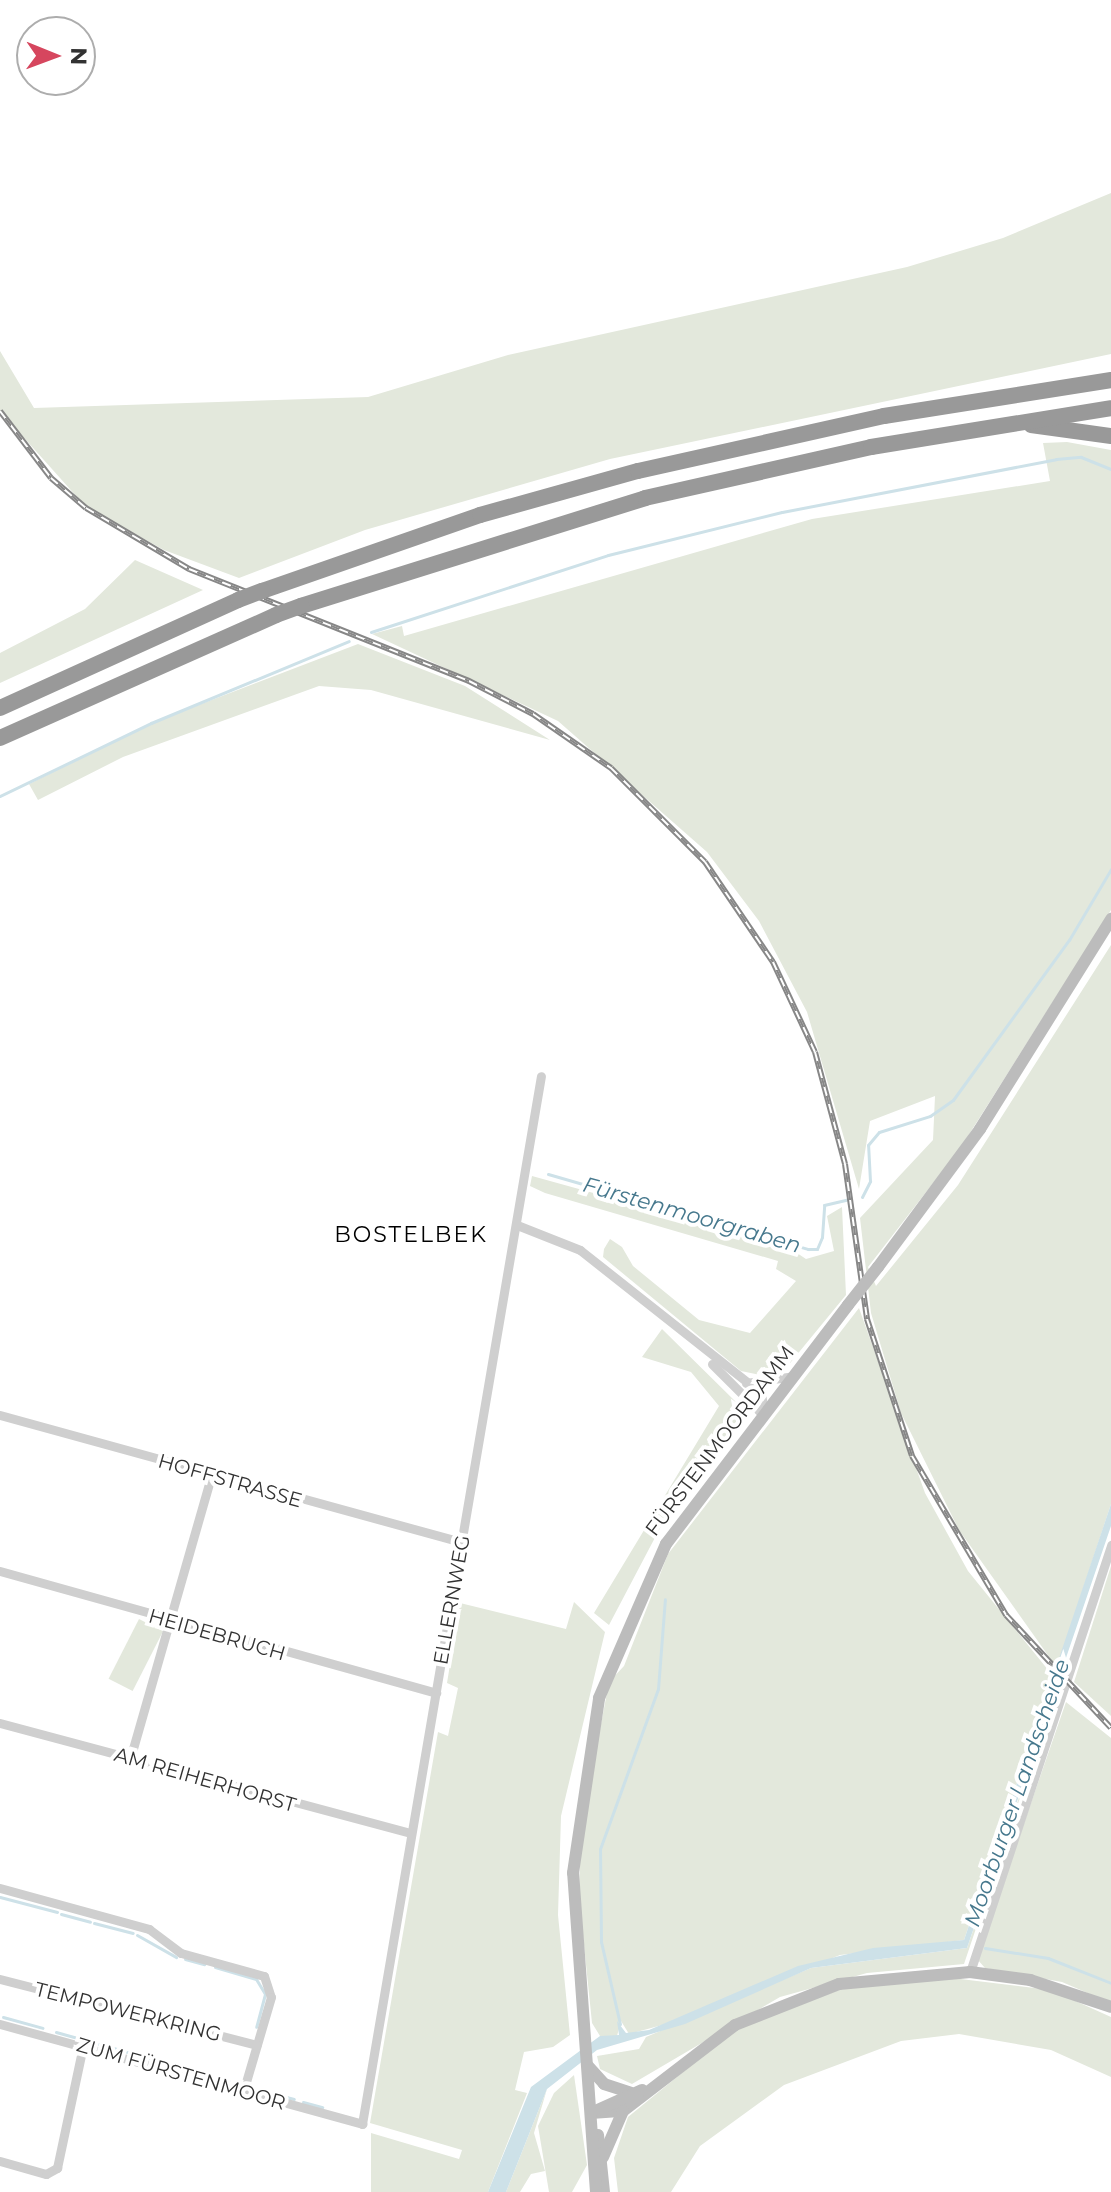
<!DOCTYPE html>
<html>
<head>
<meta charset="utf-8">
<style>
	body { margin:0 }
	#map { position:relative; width:1111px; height:2192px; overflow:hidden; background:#fff; font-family:Montserrat,sans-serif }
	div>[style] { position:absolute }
	.green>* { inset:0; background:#e3e8dc; transform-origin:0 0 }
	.water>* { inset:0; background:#cde1e8 }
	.stream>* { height:3px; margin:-1.5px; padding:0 1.5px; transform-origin:1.5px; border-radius:1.5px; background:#cde1e8 }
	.minor>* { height:9px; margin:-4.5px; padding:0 4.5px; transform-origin:4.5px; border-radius:4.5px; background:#cfcfcf }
	.secondary>* { height:12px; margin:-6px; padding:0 6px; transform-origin:6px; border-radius:6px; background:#bcbcbc }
	.motorway>* { height:16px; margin:-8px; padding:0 8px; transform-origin:8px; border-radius:8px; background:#999 }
	.rail>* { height:6px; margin-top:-3px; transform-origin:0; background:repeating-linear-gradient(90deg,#fff 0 9px,#878787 0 18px); box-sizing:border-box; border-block:2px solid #878787 }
	.secondary-bridge>* { height:12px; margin:-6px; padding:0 6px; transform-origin:6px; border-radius:6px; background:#bcbcbc }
	.motorway-bridge>* { height:16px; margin:-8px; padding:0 8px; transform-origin:8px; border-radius:8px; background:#999 }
	span { translate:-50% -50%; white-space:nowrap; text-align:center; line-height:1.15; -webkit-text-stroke:8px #fff; paint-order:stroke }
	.street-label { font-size:20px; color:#323232 }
	.water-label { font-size:22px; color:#46788d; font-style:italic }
	.neighbourhood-label { font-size:22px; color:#000; letter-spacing:2px }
	.north { position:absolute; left:16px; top:16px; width:80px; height:80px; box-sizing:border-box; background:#fff; border:2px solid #adadad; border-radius:50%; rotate:91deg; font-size:22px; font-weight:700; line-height:32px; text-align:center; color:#323232 }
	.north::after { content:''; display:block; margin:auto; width:28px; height:36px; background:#d6465e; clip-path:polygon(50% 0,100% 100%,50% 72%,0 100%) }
</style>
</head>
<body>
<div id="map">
	<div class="green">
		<div style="clip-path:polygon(1111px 193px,1111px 354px,610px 459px,365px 530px,239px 578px,164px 550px,86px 507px,0 411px,0 351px,34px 408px,368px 397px,508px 355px,907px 267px,1003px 238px)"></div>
		<div style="clip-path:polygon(1067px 442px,1111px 450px,1111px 910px,961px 1147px,868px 1267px,876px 1286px,958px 1185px,1111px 945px,1111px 1504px,1057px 1668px,959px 1530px,901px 1413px,871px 1313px,860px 1218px,933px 1140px,935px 1096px,870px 1121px,859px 1189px,807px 1012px,759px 921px,707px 852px,558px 721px,372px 634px,402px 626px,404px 636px,812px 519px,1050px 481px,1043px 443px)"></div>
		<div style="clip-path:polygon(135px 560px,203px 590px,0 683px,0 653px,85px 609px)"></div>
		<div style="clip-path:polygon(358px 644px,465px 686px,550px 740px,371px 690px,319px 686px,123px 757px,38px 800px,29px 784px,157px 721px)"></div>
		<div style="clip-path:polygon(532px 1176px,788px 1247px,806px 1259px,834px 1251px,827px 1216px,842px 1207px,846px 1295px,786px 1368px,770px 1377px,741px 1371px,603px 1257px,604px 1249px,610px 1239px,622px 1247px,633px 1266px,699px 1320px,750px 1333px,796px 1281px,776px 1269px,778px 1261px,545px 1193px,530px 1186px)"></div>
		<div style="clip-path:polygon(859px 1308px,925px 1493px,968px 1571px,1053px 1676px,964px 1940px,840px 1955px,677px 2021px,629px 2034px,621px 2021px,617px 2036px,600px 2036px,592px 2023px,579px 1896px,581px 1829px,609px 1682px,624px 1666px,668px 1554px)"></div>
		<div style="clip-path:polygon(662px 1329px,737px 1403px,739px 1418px,669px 1511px,609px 1625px,594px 1613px,719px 1406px,691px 1372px,642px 1357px)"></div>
		<div style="clip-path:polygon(1111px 1566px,1111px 1716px,1074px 1682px)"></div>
		<div style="clip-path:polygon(574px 1602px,605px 1632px,561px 1816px,558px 1915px,570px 2035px,553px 2047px,524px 2052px,515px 2090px,527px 2093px,488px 2192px,371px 2192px,371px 2133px,459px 2159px,462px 2150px,370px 2123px,438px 1732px,448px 1736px,458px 1688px,447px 1683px,460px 1603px,566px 1629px)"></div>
		<div style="left:139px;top:1619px;width:27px;height:67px;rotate:27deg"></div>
		<div style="clip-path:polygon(1059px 1682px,964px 1964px,867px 1973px,780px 1997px,632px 2084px,600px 2069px,597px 2056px,639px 2049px,646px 2037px,811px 1968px,967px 1948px)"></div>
		<div style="clip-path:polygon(1066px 1702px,1111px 1738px,1111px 2003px,1062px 1982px,985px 1968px,977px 1959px)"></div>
		<div style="clip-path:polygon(936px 1976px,1051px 1990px,1111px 2017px,1111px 2077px,1051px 2050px,959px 2034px,901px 2041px,784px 2085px,700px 2146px,671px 2192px,618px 2192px,614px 2158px,628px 2117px,737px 2028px,847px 1987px)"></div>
		<div style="clip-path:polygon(574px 2075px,587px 2165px,572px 2192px,549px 2192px,538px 2126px,554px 2093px)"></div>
		<div style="clip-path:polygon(547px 2089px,534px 2133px,545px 2171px,531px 2174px,520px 2192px,506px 2192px)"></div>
	</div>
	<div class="water">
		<div style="clip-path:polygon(1111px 1504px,1111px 1526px,967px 1948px,811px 1968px,685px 2024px,597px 2050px,547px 2089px,506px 2192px,488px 2192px,531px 2087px,600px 2036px,619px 2035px,617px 2021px,626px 2033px,649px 2030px,798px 1966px,873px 1948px,964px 1940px)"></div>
	</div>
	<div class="stream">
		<div style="left:371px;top:632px;width:249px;rotate:-18deg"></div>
		<div style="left:608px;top:555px;width:179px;rotate:-13.9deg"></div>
		<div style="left:782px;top:512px;width:279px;rotate:-10.9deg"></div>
		<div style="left:1056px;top:459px;width:25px;rotate:-5deg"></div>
		<div style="left:1081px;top:457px;width:32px;rotate:22deg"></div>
		<div style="left:0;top:796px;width:168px;rotate:-25.8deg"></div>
		<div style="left:151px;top:723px;width:214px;rotate:-22.5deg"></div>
		<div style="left:548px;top:1174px;width:271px;rotate:16.1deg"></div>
		<div style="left:808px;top:1249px;width:9px"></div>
		<div style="left:817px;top:1249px;width:13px;rotate:-67deg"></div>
		<div style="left:822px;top:1237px;width:32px;rotate:-86deg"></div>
		<div style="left:824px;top:1205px;width:23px;rotate:-13deg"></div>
		<div style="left:862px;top:1197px;width:18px;rotate:-63deg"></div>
		<div style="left:870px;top:1181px;width:36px;rotate:-93deg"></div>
		<div style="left:868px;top:1145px;width:17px;rotate:-50deg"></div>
		<div style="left:879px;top:1132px;width:53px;rotate:-17.4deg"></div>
		<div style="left:930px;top:1116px;width:28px;rotate:-35deg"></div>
		<div style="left:953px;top:1100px;width:198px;rotate:-54.1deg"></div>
		<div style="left:1069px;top:940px;width:82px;rotate:-59.4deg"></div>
		<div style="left:0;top:1897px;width:59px;rotate:14.7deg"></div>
		<div style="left:61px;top:1914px;width:30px;rotate:15deg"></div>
		<div style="left:94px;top:1923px;width:40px;rotate:14.4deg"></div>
		<div style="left:137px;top:1935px;width:45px;rotate:29.4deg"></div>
		<div style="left:985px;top:1948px;width:64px;rotate:9deg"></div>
		<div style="left:1048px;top:1958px;width:68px;rotate:21.6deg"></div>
		<div style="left:185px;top:1959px;width:20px;rotate:15deg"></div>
		<div style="left:215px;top:1967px;width:43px;rotate:16.3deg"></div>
		<div style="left:256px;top:1979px;width:17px;rotate:59deg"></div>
		<div style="left:265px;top:1994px;width:34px;rotate:105deg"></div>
		<div style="left:3px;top:2017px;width:41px;rotate:15.4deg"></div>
		<div style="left:620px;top:2024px;width:84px;rotate:-103deg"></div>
		<div style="left:601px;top:1942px;width:93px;rotate:-90.6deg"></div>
		<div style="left:600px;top:1849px;width:170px;rotate:-70.1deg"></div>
		<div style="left:658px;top:1689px;width:90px;rotate:-85.6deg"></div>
		<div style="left:56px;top:2032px;width:104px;rotate:15.6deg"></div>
		<div style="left:168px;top:2063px;width:16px;rotate:18deg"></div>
		<div style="left:194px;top:2071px;width:15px;rotate:16deg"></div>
		<div style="left:221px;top:2079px;width:8px;rotate:14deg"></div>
		<div style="left:260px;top:2090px;width:35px;rotate:15deg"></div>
		<div style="left:303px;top:2102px;width:20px;rotate:15deg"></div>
	</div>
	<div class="minor">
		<div style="left:517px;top:1225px;width:68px;rotate:21.6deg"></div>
		<div style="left:580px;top:1250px;width:231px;rotate:38.3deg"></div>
		<div style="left:761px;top:1393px;width:20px;rotate:81deg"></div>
		<div style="left:712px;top:1364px;width:72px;rotate:45deg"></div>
		<div style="left:746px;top:1383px;width:49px;rotate:-8.3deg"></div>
		<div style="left:0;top:1415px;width:479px;rotate:15.4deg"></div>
		<div style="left:0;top:1571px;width:453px;rotate:15.6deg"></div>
		<div style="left:0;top:1723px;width:425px;rotate:15deg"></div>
		<div style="left:130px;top:1759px;width:294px;rotate:-74deg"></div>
		<div style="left:0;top:1888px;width:155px;rotate:15.4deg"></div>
		<div style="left:149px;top:1929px;width:40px;rotate:37deg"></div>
		<div style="left:181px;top:1953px;width:86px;rotate:15.5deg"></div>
		<div style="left:264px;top:1976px;width:22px;rotate:72deg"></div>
		<div style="left:271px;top:1997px;width:99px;rotate:106.4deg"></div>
		<div style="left:970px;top:1972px;width:450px;rotate:-71.7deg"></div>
		<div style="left:0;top:1979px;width:265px;rotate:14.4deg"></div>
		<div style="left:0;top:2024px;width:376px;rotate:15.4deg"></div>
		<div style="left:362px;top:2124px;width:1063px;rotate:-80.31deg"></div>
		<div style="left:0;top:2161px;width:48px;rotate:15.8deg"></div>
		<div style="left:46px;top:2174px;width:13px;rotate:-29deg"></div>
		<div style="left:57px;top:2168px;width:125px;rotate:-78deg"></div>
	</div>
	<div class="secondary">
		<div style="left:878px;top:1267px;width:172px;rotate:-53.5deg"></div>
		<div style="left:980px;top:1129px;width:248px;rotate:-58deg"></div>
		<div style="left:588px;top:2066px;width:24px;rotate:48deg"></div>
		<div style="left:604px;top:2084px;width:28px;rotate:18deg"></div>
		<div style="left:591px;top:2113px;width:32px;rotate:-4deg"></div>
		<div style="left:623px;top:2111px;width:141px;rotate:-37.5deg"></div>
		<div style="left:735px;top:2025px;width:112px;rotate:-21.5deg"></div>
		<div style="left:839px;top:1984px;width:132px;rotate:-5.2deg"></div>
		<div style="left:970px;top:1972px;width:61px;rotate:7.6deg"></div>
		<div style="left:1030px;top:1980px;width:85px;rotate:18.4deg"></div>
		<div style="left:591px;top:2113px;width:56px;rotate:-24.3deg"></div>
		<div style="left:598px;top:2135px;width:57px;rotate:84deg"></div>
		<div style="left:603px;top:2157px;width:50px;rotate:-66.5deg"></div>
		<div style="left:596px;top:2192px;width:320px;rotate:-94.1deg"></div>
		<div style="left:573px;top:1873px;width:177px;rotate:-81.5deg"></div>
		<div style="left:599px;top:1698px;width:168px;rotate:-66.5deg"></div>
		<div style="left:666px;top:1544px;width:300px;rotate:-52.7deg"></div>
	</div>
	<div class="motorway">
		<div style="left:1031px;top:425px;width:81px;rotate:7.8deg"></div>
		<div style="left:262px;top:591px;width:231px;rotate:-19.2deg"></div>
		<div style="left:480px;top:515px;width:164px;rotate:-15.6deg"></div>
		<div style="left:638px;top:471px;width:252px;rotate:-12.6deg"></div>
		<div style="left:884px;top:416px;width:230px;rotate:-9deg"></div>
		<div style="left:301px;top:606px;width:361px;rotate:-17.4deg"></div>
		<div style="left:645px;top:498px;width:232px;rotate:-12.7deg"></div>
		<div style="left:871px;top:447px;width:243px;rotate:-9.2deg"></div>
		<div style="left:0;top:708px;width:261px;rotate:-24.4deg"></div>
		<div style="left:0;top:738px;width:302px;rotate:-24deg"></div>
	</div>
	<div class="rail">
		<div style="left:0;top:411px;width:84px;rotate:52.7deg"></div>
		<div style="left:51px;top:478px;width:46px;rotate:40.6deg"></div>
		<div style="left:86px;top:508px;width:120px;rotate:30.6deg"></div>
		<div style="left:189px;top:569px;width:302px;rotate:21.8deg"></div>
		<div style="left:469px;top:681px;width:72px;rotate:27.3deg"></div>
		<div style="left:533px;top:714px;width:95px;rotate:34.7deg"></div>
		<div style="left:611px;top:768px;width:133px;rotate:45deg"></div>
		<div style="left:705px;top:862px;width:121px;rotate:55.8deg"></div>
		<div style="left:773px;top:962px;width:99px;rotate:65deg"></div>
		<div style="left:815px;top:1052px;width:116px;rotate:75deg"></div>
		<div style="left:845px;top:1164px;width:157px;rotate:81.9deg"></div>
		<div style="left:867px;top:1319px;width:144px;rotate:71.8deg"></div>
		<div style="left:912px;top:1456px;width:185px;rotate:59.4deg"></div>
		<div style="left:1006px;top:1615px;width:154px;rotate:47.1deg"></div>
	</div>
	<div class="secondary-bridge">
		<div style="left:848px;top:1305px;width:48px;rotate:-51.7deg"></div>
	</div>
	<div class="motorway-bridge">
		<div style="left:238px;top:600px;width:26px;rotate:-21deg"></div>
		<div style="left:276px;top:615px;width:27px;rotate:-20deg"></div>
	</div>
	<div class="street-label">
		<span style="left:720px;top:1441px;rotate:-53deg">FÜRSTENMOORDAMM</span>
		<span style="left:230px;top:1481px;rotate:16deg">HOFFSTRASSE</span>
		<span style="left:452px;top:1600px;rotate:-80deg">ELLERNWEG</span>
		<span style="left:217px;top:1635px;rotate:16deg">HEIDEBRUCH</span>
		<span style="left:205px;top:1780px;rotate:16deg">AM REIHERHORST</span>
		<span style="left:128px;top:2012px;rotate:14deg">TEMPOWERKRING</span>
		<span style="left:181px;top:2074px;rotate:16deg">ZUM FÜRSTENMOOR</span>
	</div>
	<div class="water-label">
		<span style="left:692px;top:1215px;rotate:16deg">Fürstenmoorgraben</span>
		<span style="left:1017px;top:1793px;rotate:-71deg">Moorburger Landscheide</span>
	</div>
	<div class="neighbourhood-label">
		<span style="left:411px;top:1235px">BOSTELBEK</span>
	</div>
	<div class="north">N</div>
</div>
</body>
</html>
